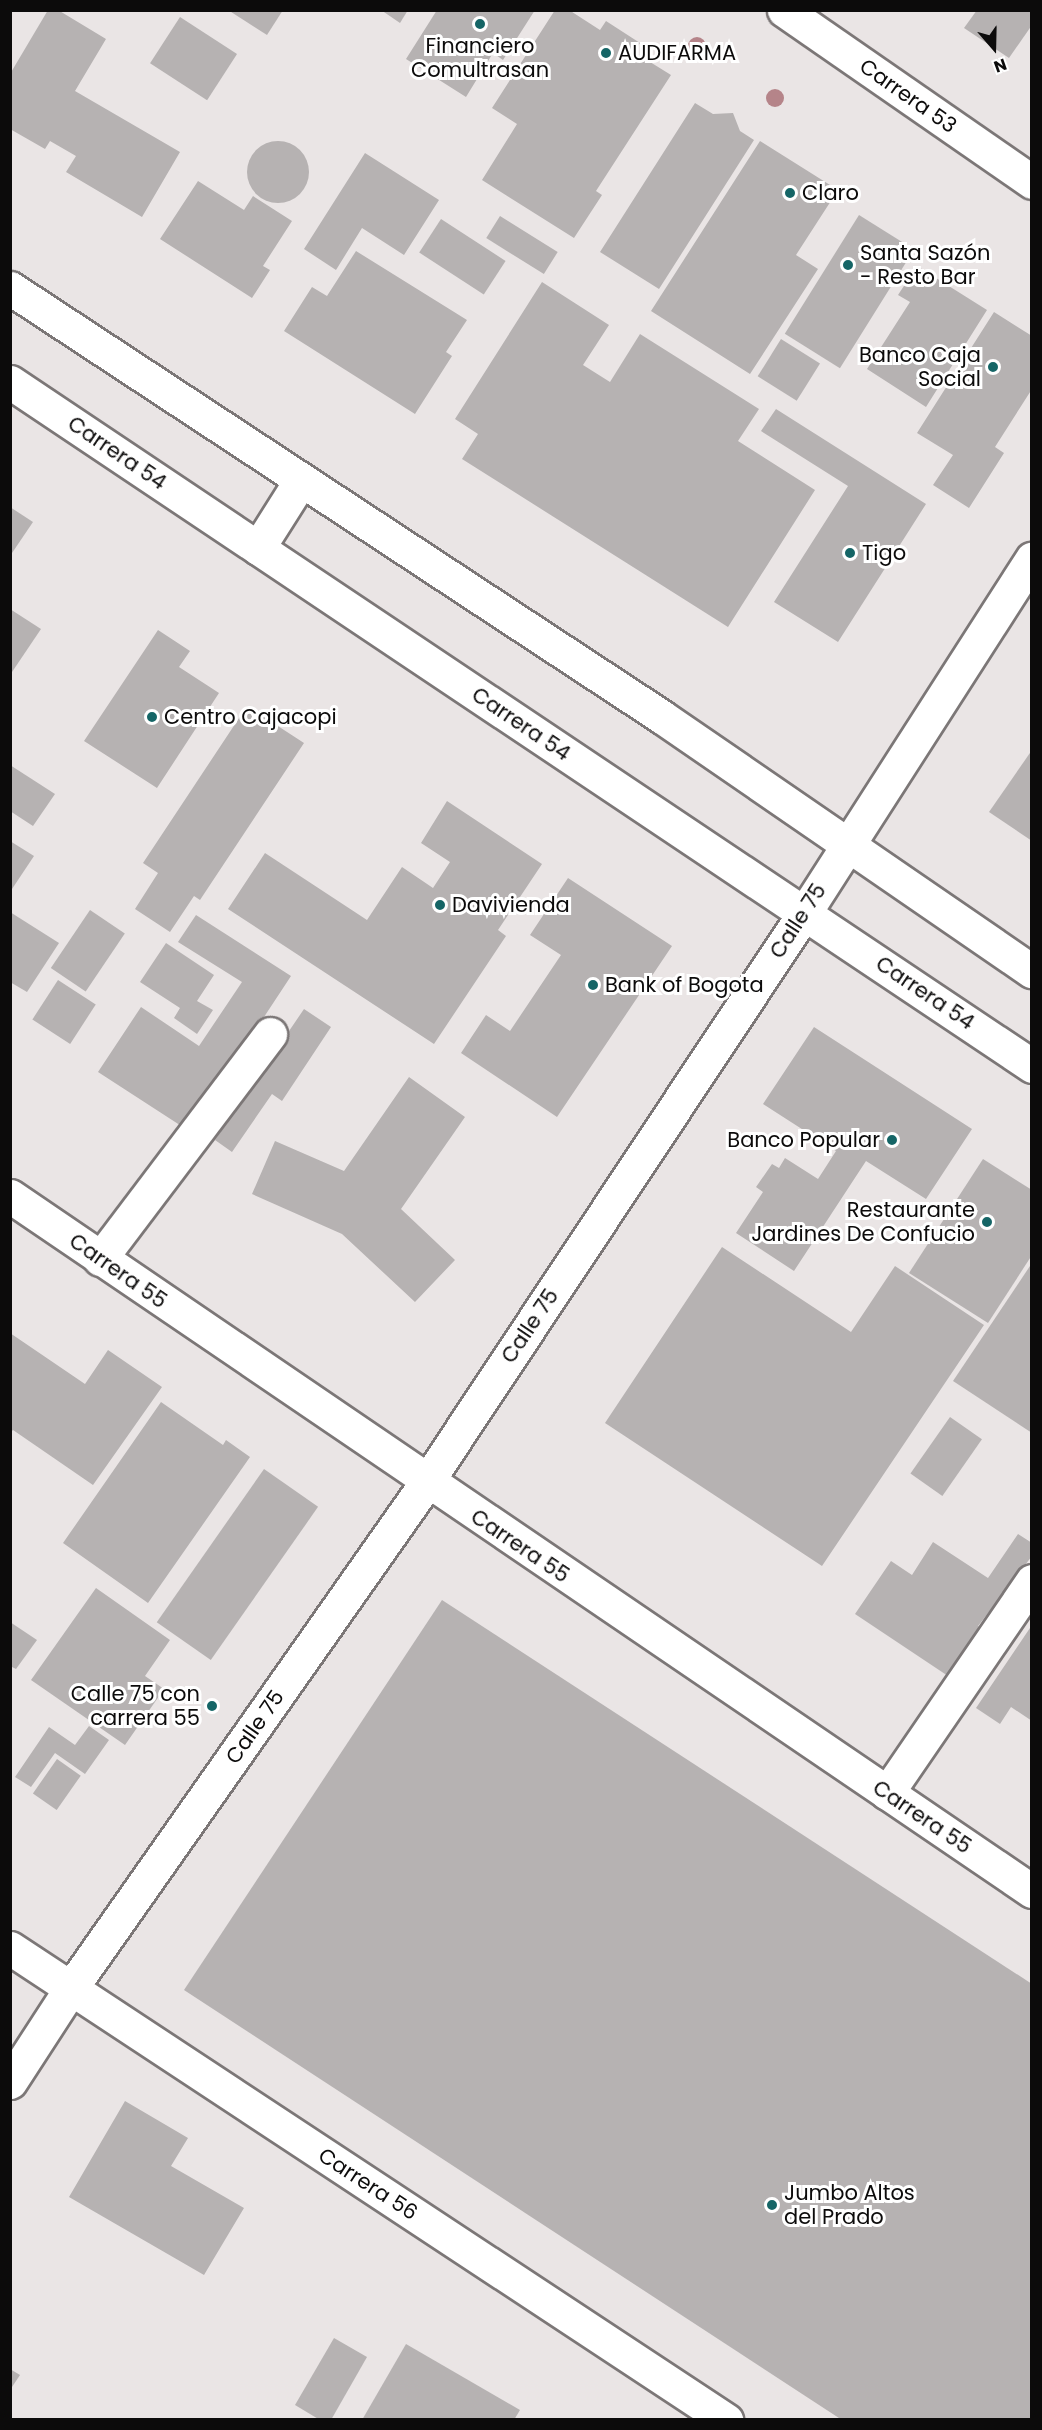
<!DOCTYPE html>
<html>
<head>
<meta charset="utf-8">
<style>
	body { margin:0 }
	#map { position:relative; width:1042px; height:2430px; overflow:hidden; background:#eae5e5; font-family:Poppins,sans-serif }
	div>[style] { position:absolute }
	.building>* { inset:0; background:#b6b2b2; transform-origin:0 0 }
	.round { border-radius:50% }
	.roads { filter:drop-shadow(2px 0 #7c7777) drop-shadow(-2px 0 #7c7777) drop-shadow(0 2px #7c7777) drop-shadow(0 -2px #7c7777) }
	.minor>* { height:33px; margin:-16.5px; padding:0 16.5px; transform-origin:16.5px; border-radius:16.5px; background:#fff }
	.major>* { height:33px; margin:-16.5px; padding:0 16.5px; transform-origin:16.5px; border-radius:16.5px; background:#fff }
	.trees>* { width:18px; height:18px; margin:-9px; border-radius:50%; background:#b58489 }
	.dots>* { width:16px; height:16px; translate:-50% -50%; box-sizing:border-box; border:3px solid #fff; border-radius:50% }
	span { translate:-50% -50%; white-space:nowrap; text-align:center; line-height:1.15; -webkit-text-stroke:6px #fff; paint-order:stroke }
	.poi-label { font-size:21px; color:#0c0b0b }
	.left { translate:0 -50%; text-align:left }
	.right { translate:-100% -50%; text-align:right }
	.street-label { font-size:21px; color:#0c0b0b }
	.frame { position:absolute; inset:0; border:12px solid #0c0b0b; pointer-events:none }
	.north { position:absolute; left:964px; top:18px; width:60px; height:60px; -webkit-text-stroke:4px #fff; paint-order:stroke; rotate:160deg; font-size:16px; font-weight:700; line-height:24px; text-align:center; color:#0c0b0b }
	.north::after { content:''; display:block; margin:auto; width:21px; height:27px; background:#0c0b0b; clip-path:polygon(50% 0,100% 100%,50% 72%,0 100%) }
</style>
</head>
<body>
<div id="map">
	<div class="building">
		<div style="clip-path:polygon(48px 10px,58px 10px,106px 39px,75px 91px,180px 152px,142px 217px,66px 172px,76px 156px,50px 141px,45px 149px,10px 129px,10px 74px)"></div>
		<div style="clip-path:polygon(228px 10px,283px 10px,267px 35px)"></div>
		<div style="clip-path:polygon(381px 10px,408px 10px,400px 23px)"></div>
		<div style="clip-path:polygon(437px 10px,535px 10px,503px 60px,493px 53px,466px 97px,406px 59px)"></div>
		<div style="clip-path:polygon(555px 10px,569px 10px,600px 30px,606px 21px,640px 43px,634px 52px,671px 75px,596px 191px,602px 195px,574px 238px,482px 180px,517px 124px,492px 108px)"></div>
		<div style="clip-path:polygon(977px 10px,1032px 10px,1032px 25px,1009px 58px,964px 28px)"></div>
		<div style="left:180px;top:17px;width:68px;height:55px;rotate:33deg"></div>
		<div style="clip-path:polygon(695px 103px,713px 114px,733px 113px,740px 131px,754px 140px,659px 289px,600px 252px)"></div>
		<div style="clip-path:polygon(760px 141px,838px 190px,796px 255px,818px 269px,750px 374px,651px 311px)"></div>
		<div class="round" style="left:247px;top:141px;width:62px;height:62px"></div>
		<div style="clip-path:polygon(365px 153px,439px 200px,404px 255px,362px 228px,336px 270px,304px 249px)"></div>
		<div style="clip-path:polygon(198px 181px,244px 210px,253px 196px,292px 221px,263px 266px,270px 270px,252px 298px,160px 239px)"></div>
		<div style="left:859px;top:215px;width:65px;height:140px;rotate:32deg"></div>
		<div style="left:500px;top:216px;width:68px;height:26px;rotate:32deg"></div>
		<div style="left:441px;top:219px;width:77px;height:40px;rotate:33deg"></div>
		<div style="clip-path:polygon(356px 251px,467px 320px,446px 352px,452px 356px,415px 414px,284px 331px,312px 287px,327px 296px)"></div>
		<div style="clip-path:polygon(917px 266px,987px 310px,926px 407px,867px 369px,910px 302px,898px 295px)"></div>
		<div style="clip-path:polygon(542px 282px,609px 325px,583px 365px,610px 382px,640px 334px,759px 409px,738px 441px,815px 490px,728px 627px,462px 459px,478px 434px,455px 419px)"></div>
		<div style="clip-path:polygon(994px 312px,1032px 336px,1032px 389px,995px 447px,1004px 453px,969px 508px,933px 485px,953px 455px,917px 433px)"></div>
		<div style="left:781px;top:339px;width:46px;height:44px;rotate:32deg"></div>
		<div style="clip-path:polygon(776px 409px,926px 504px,838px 642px,774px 602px,848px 486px,761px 431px)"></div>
		<div style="clip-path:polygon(10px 507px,33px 522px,10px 556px)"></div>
		<div style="clip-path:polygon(10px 609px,41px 629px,10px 675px)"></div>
		<div style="clip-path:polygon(158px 630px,190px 651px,179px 667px,219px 693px,157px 788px,84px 741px)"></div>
		<div style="clip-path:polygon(247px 706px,304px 743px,200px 900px,194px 896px,170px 932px,135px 909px,158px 873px,143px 863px)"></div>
		<div style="clip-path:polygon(1032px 750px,1032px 841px,989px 812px)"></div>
		<div style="clip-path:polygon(10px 765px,55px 794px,33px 826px,10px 811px)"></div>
		<div style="clip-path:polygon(447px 801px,542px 864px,498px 930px,506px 936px,434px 1044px,228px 909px,265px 853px,367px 920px,402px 867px,433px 888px,450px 862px,421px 843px)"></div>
		<div style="clip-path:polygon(10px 841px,34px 856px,10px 892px)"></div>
		<div style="clip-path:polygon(568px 878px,672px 946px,557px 1117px,461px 1053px,486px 1015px,510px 1031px,561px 955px,530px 935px)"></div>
		<div style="left:90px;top:910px;width:42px;height:70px;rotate:34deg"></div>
		<div style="clip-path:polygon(10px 912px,59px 943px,27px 992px,10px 982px)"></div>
		<div style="clip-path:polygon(196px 915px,291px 976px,189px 1131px,98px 1072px,141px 1007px,199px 1046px,242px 982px,178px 942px)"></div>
		<div style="clip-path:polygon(166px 943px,214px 975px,197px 1001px,213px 1010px,197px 1034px,174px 1018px,180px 1008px,140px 982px)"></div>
		<div style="left:58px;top:980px;width:45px;height:47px;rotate:33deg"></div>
		<div style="clip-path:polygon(304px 1009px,331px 1027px,282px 1101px,272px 1094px,232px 1152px,215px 1140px)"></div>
		<div style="clip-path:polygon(814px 1027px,972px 1129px,926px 1199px,866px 1161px,794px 1271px,736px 1233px,763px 1192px,756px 1187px,772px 1164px,779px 1168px,785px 1158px,818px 1179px,836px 1151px,763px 1104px)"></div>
		<div style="clip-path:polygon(409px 1077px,465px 1117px,401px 1209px,455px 1260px,415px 1302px,342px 1234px,252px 1194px,275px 1141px,344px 1171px)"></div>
		<div style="clip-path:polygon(983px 1159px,1032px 1190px,1032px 1255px,988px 1323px,909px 1273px)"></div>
		<div style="clip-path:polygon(722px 1247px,851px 1332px,895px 1266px,984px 1325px,822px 1566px,605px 1423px)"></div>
		<div style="clip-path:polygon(1032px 1263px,1032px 1433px,953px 1381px)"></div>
		<div style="clip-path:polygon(10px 1333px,85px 1384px,108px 1350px,162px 1387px,93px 1485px,13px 1430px,10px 1433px)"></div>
		<div style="clip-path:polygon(161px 1402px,223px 1445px,226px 1440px,250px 1457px,148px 1603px,63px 1543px)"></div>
		<div style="left:950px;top:1417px;width:39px;height:69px;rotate:35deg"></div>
		<div style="left:264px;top:1469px;width:66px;height:187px;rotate:35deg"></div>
		<div style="clip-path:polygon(1018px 1534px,1032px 1543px,1032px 1556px,978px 1626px,987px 1632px,954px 1680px,855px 1614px,891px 1561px,912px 1575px,933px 1542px,988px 1578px)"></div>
		<div style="clip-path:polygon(96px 1588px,170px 1640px,145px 1676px,164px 1689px,125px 1745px,31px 1680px)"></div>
		<div style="clip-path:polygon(442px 1600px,1032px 1984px,1032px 2420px,842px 2420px,184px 1990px)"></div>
		<div style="clip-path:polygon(10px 1622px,37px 1640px,16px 1669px,10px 1666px)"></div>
		<div style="clip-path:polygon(1032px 1625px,1032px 1721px,1011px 1707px,1000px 1724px,976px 1708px)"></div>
		<div style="clip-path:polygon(89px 1726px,109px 1740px,85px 1774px,55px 1753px,31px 1787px,15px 1777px,49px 1727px,75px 1745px)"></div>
		<div style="left:57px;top:1759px;width:29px;height:42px;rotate:35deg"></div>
		<div style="clip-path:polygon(125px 2101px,188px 2138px,171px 2166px,244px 2208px,204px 2275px,69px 2197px)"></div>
		<div style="clip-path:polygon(334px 2338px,367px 2357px,331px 2420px,320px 2420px,295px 2405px)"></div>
		<div style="clip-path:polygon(406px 2344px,520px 2410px,514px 2420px,362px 2420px)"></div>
		<div style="clip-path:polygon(10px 2369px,20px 2375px,10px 2390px)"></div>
	</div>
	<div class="roads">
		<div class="minor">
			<div style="left:784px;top:10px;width:302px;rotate:34.7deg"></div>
			<div style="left:10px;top:1196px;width:1236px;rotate:34.22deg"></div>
			<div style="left:100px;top:1259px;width:282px;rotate:-52.9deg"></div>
			<div style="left:887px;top:1793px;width:257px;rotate:-55.6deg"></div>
			<div style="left:10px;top:1948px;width:858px;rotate:33.39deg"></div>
			<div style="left:10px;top:2082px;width:112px;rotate:-57deg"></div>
			<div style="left:71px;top:1988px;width:617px;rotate:-54.89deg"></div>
			<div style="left:426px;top:1483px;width:685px;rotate:-56.43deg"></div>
		</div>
		<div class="major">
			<div style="left:10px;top:288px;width:780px;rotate:33.34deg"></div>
			<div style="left:662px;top:717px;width:449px;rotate:34.5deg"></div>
			<div style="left:10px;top:382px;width:1230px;rotate:33.79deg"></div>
			<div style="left:258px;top:548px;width:80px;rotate:-57.7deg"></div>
			<div style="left:805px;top:912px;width:420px;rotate:-57.3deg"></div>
		</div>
	</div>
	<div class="trees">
		<div style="left:697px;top:46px"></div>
		<div style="left:775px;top:98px"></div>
	</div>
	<div class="dots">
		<div style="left:480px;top:24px;background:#156566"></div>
		<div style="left:606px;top:53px;background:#156566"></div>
		<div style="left:790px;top:193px;background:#156566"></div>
		<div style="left:848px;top:265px;background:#156566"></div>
		<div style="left:993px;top:367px;background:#156566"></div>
		<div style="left:850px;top:553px;background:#156566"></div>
		<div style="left:152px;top:717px;background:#156566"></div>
		<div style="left:440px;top:905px;background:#156566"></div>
		<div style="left:593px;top:985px;background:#156566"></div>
		<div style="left:892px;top:1140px;background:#156566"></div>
		<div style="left:987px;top:1222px;background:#156566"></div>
		<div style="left:212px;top:1706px;background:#156566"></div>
		<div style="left:772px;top:2205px;background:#156566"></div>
	</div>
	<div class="poi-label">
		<span style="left:480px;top:58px">Financiero<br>Comultrasan</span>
		<span class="left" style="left:618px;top:53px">AUDIFARMA</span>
		<span class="left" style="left:802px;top:193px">Claro</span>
		<span class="left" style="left:860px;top:265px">Santa Sazón<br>- Resto Bar</span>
		<span class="right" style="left:981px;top:367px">Banco Caja<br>Social</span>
		<span class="left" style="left:862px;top:553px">Tigo</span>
		<span class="left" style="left:164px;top:717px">Centro Cajacopi</span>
		<span class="left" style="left:452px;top:905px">Davivienda</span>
		<span class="left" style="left:605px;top:985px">Bank of Bogota</span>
		<span class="right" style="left:880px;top:1140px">Banco Popular</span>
		<span class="right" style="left:975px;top:1222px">Restaurante<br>Jardines De Confucio</span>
		<span class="right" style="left:200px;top:1706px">Calle 75 con<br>carrera 55</span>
		<span class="left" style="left:784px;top:2205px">Jumbo Altos<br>del Prado</span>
	</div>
	<div class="street-label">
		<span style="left:908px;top:96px;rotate:35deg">Carrera 53</span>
		<span style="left:117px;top:453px;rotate:34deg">Carrera 54</span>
		<span style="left:521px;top:724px;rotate:34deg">Carrera 54</span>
		<span style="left:798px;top:921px;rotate:-57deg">Calle 75</span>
		<span style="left:925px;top:993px;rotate:34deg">Carrera 54</span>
		<span style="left:118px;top:1271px;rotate:35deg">Carrera 55</span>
		<span style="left:530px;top:1326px;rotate:-56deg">Calle 75</span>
		<span style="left:520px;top:1546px;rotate:34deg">Carrera 55</span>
		<span style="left:255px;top:1727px;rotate:-55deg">Calle 75</span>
		<span style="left:922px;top:1817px;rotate:34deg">Carrera 55</span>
		<span style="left:368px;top:2184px;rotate:33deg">Carrera 56</span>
	</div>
	<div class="frame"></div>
	<div class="north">N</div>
</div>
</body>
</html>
